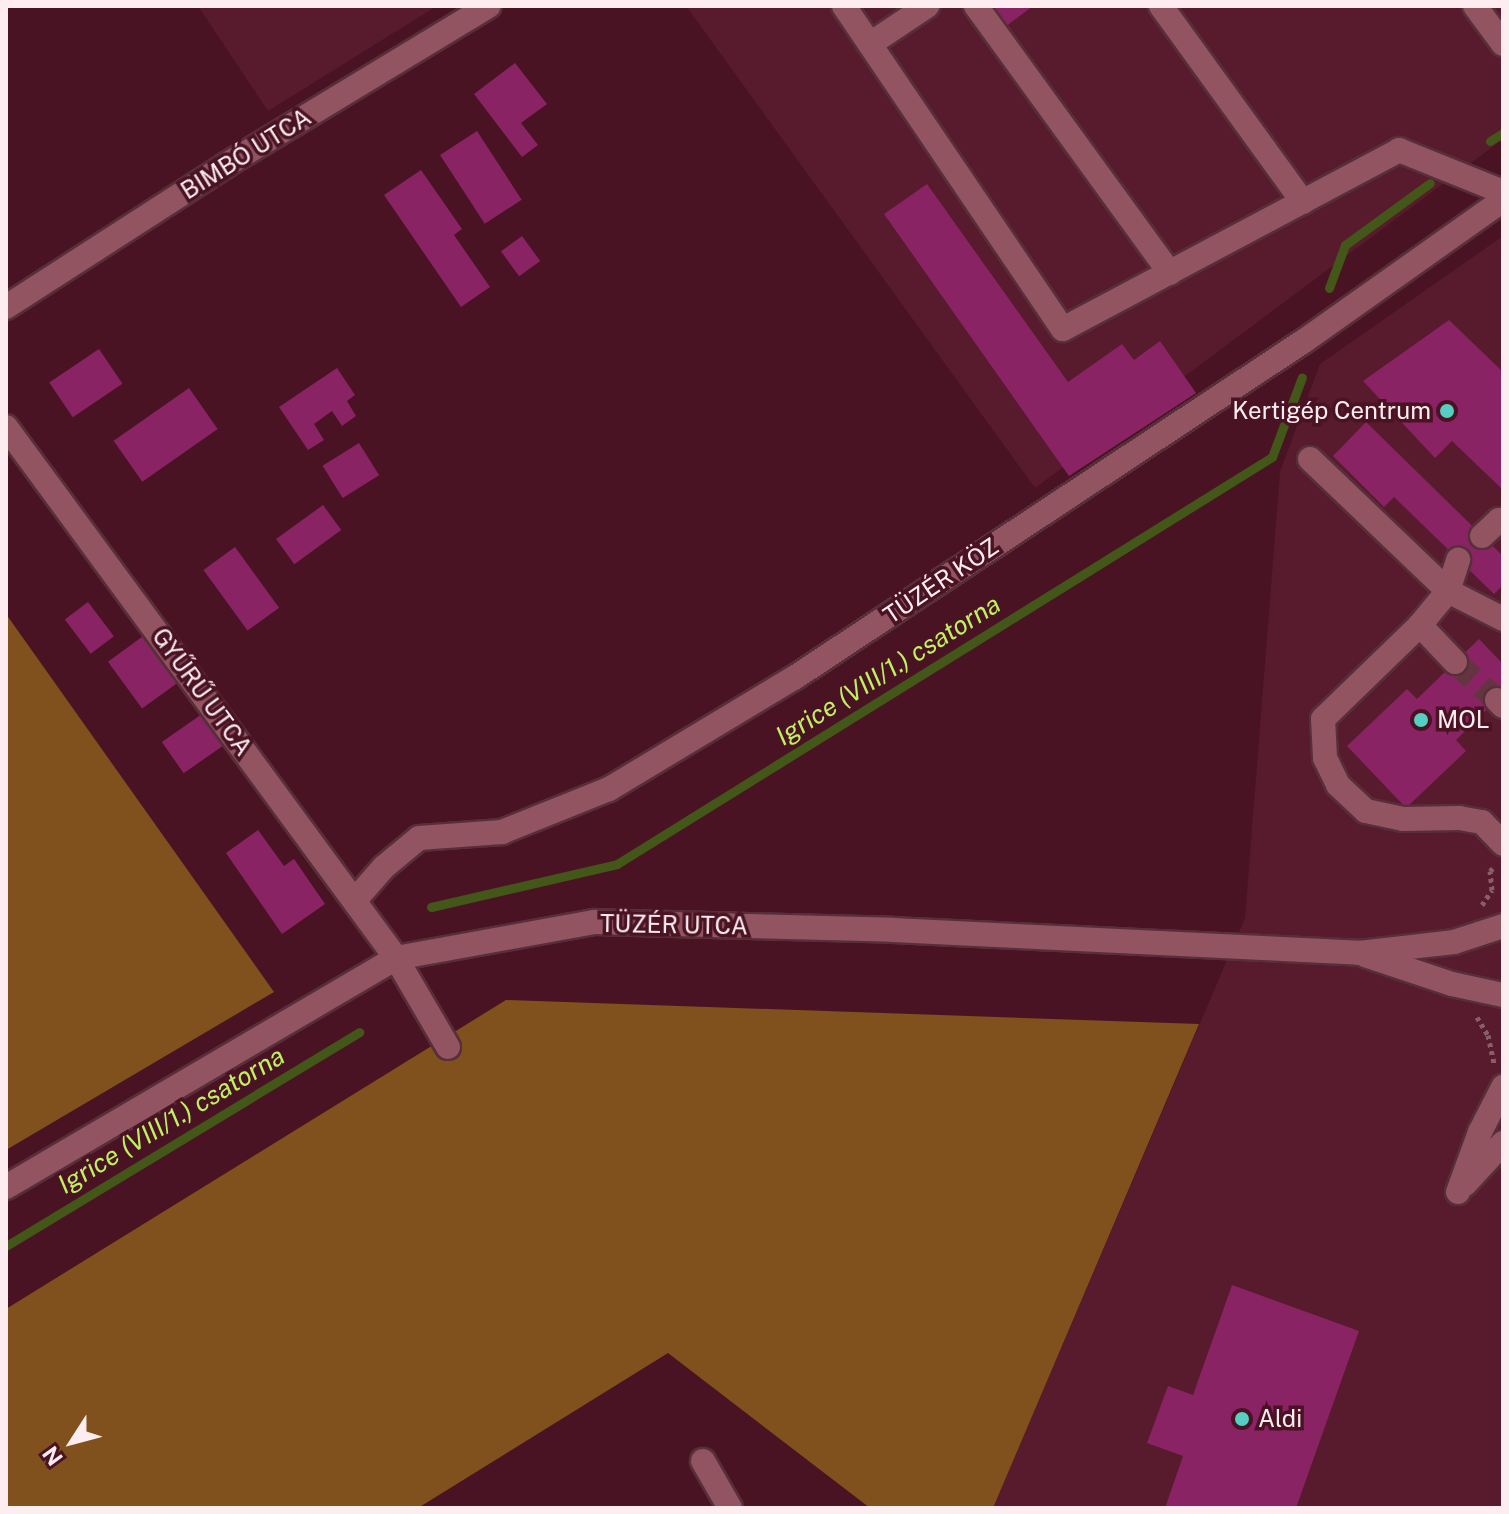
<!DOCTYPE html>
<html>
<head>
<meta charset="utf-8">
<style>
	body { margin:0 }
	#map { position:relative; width:1509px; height:1514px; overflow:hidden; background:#4a1324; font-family:"Public Sans",sans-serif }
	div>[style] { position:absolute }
	.built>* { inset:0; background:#581a2d }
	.forest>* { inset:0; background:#80511c }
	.stream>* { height:9px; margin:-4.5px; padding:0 4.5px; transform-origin:4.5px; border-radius:4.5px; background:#425718 }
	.building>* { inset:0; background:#892364; transform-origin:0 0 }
	.minor-tunnel>* { height:24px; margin-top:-12px; transform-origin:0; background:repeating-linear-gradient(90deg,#653443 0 24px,transparent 0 36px) }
	.path>* { height:5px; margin-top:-2.5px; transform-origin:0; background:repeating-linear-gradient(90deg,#885e6b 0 4px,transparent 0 8px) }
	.roads { filter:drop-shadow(2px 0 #572f3a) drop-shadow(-2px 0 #572f3a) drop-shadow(0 2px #572f3a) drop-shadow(0 -2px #572f3a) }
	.minor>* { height:24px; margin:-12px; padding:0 12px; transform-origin:12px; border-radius:12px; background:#925461 }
	.dots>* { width:22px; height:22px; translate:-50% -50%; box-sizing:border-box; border:4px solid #4a1324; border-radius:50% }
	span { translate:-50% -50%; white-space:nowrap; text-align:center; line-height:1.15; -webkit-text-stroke:7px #4a1324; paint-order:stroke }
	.street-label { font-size:24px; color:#fdedf0 }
	.poi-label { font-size:24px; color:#fdedf0 }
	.right { translate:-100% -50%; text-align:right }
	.left { translate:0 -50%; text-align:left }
	.water-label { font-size:26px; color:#bff25f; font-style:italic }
	.frame { position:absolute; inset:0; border:8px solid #fdedf0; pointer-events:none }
	.north { position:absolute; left:32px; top:1402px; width:80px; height:80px; -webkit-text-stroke:6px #4a1324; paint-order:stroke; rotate:234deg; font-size:22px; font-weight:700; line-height:32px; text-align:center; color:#fdedf0 }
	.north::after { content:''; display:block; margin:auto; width:28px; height:36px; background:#fdedf0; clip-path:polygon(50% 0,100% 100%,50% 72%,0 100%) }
</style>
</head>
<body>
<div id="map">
	<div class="built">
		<div style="clip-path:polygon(198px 6px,437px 6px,268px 111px)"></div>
		<div style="clip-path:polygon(686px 6px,1503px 6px,1503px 139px,1035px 488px)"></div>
		<div style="clip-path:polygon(1503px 236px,1503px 1508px,993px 1508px,1245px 918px,1280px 472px,1320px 364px)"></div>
	</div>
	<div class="forest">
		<div style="clip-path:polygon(6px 614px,274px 992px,6px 1150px)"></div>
		<div style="clip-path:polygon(506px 1000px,1199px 1024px,993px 1508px,870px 1508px,668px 1353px,418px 1508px,6px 1508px,6px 1309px)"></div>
	</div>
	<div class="stream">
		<div style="left:1490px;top:141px;width:15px;rotate:-32deg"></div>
		<div style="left:1329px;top:288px;width:46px;rotate:-69.6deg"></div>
		<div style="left:1345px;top:245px;width:105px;rotate:-36.1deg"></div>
		<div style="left:431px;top:907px;width:191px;rotate:-13deg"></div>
		<div style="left:617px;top:864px;width:771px;rotate:-31.86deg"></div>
		<div style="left:1272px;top:457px;width:85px;rotate:-69.4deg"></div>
		<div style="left:6px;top:1246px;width:413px;rotate:-31.2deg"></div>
	</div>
	<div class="building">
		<div style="clip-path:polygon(983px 6px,1033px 6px,1001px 30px)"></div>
		<div style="clip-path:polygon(515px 63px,547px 104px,521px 123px,538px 145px,522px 157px,474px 94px)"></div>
		<div style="left:477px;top:131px;width:82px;height:44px;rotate:57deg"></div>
		<div style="clip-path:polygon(421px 170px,462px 229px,454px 235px,490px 287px,461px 307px,384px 195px)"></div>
		<div style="clip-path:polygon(927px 184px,1068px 382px,1122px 344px,1134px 360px,1160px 341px,1196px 393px,1069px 476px,884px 214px)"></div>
		<div style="left:522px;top:236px;width:31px;height:26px;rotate:54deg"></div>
		<div style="clip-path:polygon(1449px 320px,1503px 372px,1503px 490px,1452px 441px,1435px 458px,1363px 381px)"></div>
		<div style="left:99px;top:349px;width:42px;height:60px;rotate:56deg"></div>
		<div style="clip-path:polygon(337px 368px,355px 395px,347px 401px,356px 416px,342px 426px,332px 411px,314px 424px,324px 440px,308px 450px,279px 407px)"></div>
		<div style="left:189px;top:388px;width:50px;height:92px;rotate:55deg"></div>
		<div style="clip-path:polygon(1366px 422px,1503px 556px,1503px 585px,1494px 594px,1394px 497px,1384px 507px,1333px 456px)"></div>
		<div style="left:359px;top:443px;width:38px;height:43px;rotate:58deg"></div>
		<div style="left:323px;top:505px;width:31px;height:58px;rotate:54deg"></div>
		<div style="left:235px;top:547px;width:75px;height:39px;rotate:54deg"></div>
		<div style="left:88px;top:602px;width:43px;height:29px;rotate:53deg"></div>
		<div style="left:146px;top:634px;width:58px;height:47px;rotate:54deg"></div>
		<div style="clip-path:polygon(1479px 639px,1503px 664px,1503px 694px,1456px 740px,1466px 751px,1406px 808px,1347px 746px,1407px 689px,1417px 699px)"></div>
		<div style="left:202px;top:714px;width:38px;height:49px;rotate:55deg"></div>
		<div style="clip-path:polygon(258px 830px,284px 866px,294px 859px,325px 904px,282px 934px,226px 853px)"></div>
		<div style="clip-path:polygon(1232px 1285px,1359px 1331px,1296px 1508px,1165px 1508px,1183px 1456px,1147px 1443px,1168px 1386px,1193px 1395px)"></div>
	</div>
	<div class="minor-tunnel">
		<div style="left:1455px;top:662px;width:57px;rotate:42.1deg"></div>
	</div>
	<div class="path">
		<div style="left:1482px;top:905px;width:18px;rotate:-56deg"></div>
		<div style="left:1492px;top:890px;width:19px;rotate:-96deg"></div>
		<div style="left:1490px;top:871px;width:4px;rotate:-45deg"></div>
		<div style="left:1477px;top:1017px;width:21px;rotate:59deg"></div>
		<div style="left:1488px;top:1035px;width:29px;rotate:78deg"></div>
	</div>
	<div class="roads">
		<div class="minor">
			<div style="left:844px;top:6px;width:390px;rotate:55.9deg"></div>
			<div style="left:1063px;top:329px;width:381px;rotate:-28deg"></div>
			<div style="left:1399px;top:150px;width:112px;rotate:22deg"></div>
			<div style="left:976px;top:6px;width:330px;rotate:54deg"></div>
			<div style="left:1161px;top:6px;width:242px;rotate:54.1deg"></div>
			<div style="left:1475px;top:6px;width:47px;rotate:53.6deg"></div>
			<div style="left:870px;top:44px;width:69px;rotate:-33.7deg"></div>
			<div style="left:6px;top:307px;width:262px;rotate:-32.8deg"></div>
			<div style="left:226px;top:165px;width:307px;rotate:-31.2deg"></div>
			<div style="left:6px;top:427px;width:659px;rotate:53.7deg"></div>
			<div style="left:396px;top:958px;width:103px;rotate:59.7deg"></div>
			<div style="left:1310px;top:459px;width:191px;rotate:43.7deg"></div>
			<div style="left:1448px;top:591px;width:62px;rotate:27deg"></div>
			<div style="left:1482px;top:536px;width:23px;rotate:-43deg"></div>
			<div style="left:1499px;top:520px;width:4px;rotate:27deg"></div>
			<div style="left:1420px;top:625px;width:44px;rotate:-50.5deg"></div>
			<div style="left:1448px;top:591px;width:33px;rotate:-72deg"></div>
			<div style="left:1455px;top:662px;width:51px;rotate:-133.4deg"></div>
			<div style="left:1420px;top:625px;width:135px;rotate:135.9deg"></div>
			<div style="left:1323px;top:719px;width:39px;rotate:87deg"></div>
			<div style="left:1325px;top:758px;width:30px;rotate:64deg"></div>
			<div style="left:1338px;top:785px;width:38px;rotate:43deg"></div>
			<div style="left:1366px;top:811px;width:38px;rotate:12deg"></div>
			<div style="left:1403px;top:819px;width:56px;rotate:-1deg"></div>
			<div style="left:1459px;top:818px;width:23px;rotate:10deg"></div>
			<div style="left:1482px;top:822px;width:30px;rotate:46deg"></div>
			<div style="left:1497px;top:700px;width:8px;rotate:45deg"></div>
			<div style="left:355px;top:900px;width:44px;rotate:-48.7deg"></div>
			<div style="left:384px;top:867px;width:45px;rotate:-39.6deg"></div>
			<div style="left:419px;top:838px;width:83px;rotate:-4.1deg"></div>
			<div style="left:502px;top:832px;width:115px;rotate:-21.9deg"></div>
			<div style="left:609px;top:789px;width:216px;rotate:-31deg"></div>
			<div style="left:794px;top:678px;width:611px;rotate:-33.46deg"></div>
			<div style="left:1304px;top:341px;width:244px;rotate:-35.3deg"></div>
			<div style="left:1365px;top:955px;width:92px;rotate:18.4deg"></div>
			<div style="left:1452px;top:984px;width:52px;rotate:12.2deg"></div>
			<div style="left:1465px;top:1184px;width:56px;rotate:-47.2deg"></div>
			<div style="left:6px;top:1187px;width:452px;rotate:-30.4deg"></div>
			<div style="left:396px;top:958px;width:202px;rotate:-10.3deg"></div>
			<div style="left:595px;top:922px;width:298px;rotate:1.5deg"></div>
			<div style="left:893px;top:930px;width:467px;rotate:2.8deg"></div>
			<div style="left:1359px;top:953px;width:96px;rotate:-6.6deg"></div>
			<div style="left:1454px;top:942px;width:52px;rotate:-18.1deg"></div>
			<div style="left:1458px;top:1192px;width:64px;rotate:-69.9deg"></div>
			<div style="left:1480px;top:1132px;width:51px;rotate:-62.9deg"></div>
			<div style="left:703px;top:1461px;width:54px;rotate:60.1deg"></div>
		</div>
	</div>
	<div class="dots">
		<div style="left:1447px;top:411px;background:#57cec2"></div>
		<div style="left:1421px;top:720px;background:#57cec2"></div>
		<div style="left:1242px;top:1419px;background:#57cec2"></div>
	</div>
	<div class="street-label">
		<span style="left:246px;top:154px;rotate:-32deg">BIMBÓ UTCA</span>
		<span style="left:941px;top:581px;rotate:-34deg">TÜZÉR KÖZ</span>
		<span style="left:202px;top:692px;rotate:54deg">GYŰRŰ UTCA</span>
		<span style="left:674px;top:925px;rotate:1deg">TÜZÉR UTCA</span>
	</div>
	<div class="poi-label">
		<span class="right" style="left:1431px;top:411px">Kertigép Centrum</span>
		<span class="left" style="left:1437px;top:720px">MOL</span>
		<span class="left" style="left:1258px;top:1419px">Aldi</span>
	</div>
	<div class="water-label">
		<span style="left:888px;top:670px;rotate:-32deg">Igrice (VIII/1.) csatorna</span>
		<span style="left:171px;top:1120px;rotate:-31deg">Igrice (VIII/1.) csatorna</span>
	</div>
	<div class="frame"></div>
	<div class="north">N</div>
</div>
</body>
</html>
